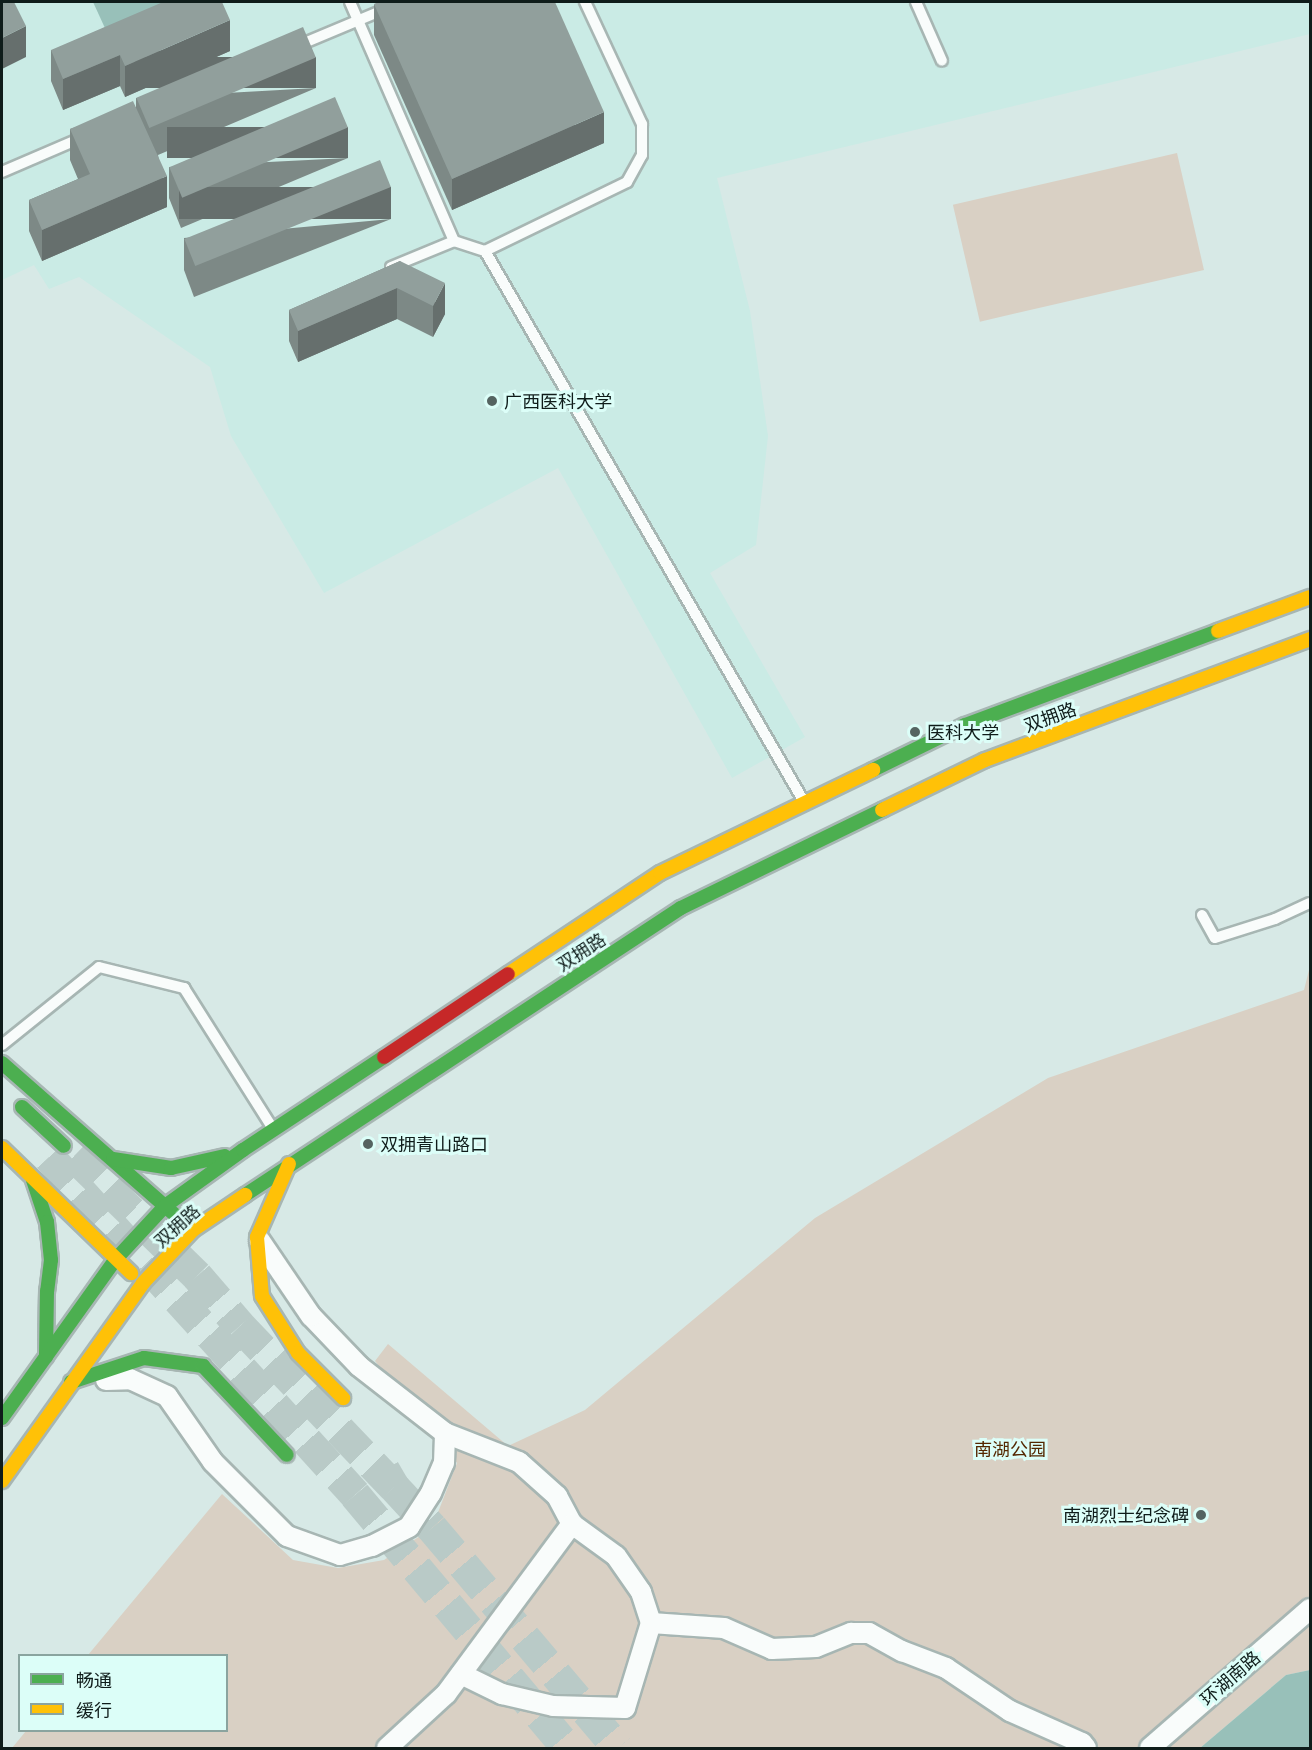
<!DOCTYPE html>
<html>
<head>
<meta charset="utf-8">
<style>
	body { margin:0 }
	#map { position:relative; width:1312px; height:1750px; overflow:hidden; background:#d7e9e6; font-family:Lato,"Noto Sans SC",sans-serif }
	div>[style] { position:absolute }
	.built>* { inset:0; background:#caebe5 }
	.green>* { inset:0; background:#d9d0c4; transform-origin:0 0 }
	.water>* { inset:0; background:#98c0b9 }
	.primary-tunnel>* { height:32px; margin-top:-16px; transform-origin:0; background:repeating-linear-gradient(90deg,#b9cac7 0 32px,transparent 0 48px) }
	.roads { filter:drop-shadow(2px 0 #a7b6b3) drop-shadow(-2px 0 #a7b6b3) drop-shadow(0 2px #a7b6b3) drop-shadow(0 -2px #a7b6b3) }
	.lane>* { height:10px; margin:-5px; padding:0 5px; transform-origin:5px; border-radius:5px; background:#f9fcfb }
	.street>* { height:20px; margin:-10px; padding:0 10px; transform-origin:10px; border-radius:10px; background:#f9fcfb }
	.fast>* { height:14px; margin:-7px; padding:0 7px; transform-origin:7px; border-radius:7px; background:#4caf50 }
	.slow>* { height:14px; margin:-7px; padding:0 7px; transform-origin:7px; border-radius:7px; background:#ffc107 }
	.jam>* { height:14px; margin:-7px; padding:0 7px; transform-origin:7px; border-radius:7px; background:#c62828 }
	.wall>* { inset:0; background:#7d8986 }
	.shaded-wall>* { inset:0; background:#666f6d; transform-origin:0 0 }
	.building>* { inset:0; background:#919f9c; transform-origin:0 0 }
	.dots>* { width:16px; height:16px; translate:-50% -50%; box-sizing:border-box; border:3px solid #dcfef8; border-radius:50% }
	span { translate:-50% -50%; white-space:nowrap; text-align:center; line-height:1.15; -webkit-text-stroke:6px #dcfef8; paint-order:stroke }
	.poi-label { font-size:18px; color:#0f1c1a }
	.left { translate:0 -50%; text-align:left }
	.right { translate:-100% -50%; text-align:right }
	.street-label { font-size:18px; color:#0f1c1a }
	.park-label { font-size:18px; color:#542700 }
	.frame { position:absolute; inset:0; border:3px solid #0f1c1a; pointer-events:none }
	.legend { position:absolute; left:18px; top:1654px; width:210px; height:78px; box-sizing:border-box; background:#dcfef8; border:2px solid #8aa49f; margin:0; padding:8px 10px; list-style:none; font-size:18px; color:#0f1c1a }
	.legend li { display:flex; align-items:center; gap:12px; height:30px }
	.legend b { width:30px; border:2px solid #8aa49f }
</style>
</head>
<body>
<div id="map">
	<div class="built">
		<div style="clip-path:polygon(2px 2px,1310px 2px,1310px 34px,717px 178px,750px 311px,768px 436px,756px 545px,710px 573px,805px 737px,732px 778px,558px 468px,324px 593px,231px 436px,210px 367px,79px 277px,49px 289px,34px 265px,2px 280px)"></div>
	</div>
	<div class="green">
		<div style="left:1177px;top:153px;width:120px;height:230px;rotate:77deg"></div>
		<div style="clip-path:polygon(1310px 966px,1310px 1670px,1286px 1675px,1200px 1748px,12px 1748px,26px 1731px,226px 1730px,226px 1656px,88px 1655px,222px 1494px,293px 1560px,338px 1568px,384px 1560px,432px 1528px,457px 1463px,375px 1361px,388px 1344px,508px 1446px,585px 1410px,815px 1218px,1048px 1078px,1304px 990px)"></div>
	</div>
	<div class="water">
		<div style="clip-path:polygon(93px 2px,162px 2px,168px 13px,110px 39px)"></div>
		<div style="clip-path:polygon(1310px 1670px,1310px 1748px,1200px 1748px,1286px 1675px)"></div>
	</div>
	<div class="primary-tunnel">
		<div style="left:74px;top:1156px;width:172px;rotate:44.3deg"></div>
		<div style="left:197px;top:1276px;width:66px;rotate:49.3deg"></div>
		<div style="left:240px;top:1326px;width:223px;rotate:46.3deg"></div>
		<div style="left:49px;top:1157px;width:456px;rotate:47.8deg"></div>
		<div style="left:355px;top:1495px;width:330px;rotate:50deg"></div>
		<div style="left:384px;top:1470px;width:20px;rotate:60deg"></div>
		<div style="left:394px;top:1487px;width:56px;rotate:47.2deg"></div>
		<div style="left:432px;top:1528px;width:288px;rotate:49.8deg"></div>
	</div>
	<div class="roads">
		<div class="lane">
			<div style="left:350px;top:2px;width:261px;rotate:66.5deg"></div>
			<div style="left:454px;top:241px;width:33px;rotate:18deg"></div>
			<div style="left:485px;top:251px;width:634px;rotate:59.92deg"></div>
			<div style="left:916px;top:2px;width:64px;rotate:66.2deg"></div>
			<div style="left:297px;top:46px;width:114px;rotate:-22.7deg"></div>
			<div style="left:2px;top:172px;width:86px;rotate:-23.3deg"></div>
			<div style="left:485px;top:251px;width:158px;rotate:-25.9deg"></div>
			<div style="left:627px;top:182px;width:31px;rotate:-61deg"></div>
			<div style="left:642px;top:155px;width:31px;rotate:-90deg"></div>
			<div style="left:642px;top:124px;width:135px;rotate:-115deg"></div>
			<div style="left:391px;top:267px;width:68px;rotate:-22.4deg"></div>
			<div style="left:1202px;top:915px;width:26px;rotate:61deg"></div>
			<div style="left:1215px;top:938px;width:63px;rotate:-17.6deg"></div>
			<div style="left:1275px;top:919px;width:38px;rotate:-25deg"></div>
			<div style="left:2px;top:1045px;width:124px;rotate:-38.8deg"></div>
			<div style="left:99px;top:967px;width:88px;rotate:13.9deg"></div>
			<div style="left:184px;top:988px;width:165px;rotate:57.7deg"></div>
		</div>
		<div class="street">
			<div style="left:106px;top:1380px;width:24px;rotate:-2deg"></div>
			<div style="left:130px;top:1379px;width:41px;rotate:24.7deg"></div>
			<div style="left:167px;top:1396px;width:80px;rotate:55.1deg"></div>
			<div style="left:213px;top:1462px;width:105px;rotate:45deg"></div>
			<div style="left:287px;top:1536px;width:56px;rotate:19.7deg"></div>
			<div style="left:340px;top:1555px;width:33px;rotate:-16deg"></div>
			<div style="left:372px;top:1546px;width:42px;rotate:-27.2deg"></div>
			<div style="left:409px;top:1527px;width:40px;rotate:-57.1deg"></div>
			<div style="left:431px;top:1493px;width:33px;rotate:-67deg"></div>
			<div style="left:444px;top:1463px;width:30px;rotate:-88deg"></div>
			<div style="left:445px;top:1433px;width:109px;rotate:-142.1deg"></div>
			<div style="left:359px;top:1366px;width:69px;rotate:-133.8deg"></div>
			<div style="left:311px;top:1316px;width:91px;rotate:-124.2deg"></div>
			<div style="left:445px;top:1433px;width:79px;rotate:21.4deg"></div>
			<div style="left:519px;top:1462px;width:51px;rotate:41.8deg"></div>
			<div style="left:557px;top:1496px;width:32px;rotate:62deg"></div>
			<div style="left:572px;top:1524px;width:54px;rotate:36deg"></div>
			<div style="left:616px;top:1556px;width:44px;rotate:55.2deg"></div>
			<div style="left:641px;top:1592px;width:33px;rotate:72deg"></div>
			<div style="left:651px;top:1623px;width:73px;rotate:3.9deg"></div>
			<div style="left:724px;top:1628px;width:52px;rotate:23.6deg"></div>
			<div style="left:772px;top:1649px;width:44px;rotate:-2.6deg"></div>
			<div style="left:816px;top:1647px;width:38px;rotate:-22deg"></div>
			<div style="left:851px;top:1633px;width:18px"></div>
			<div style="left:869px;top:1633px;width:38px;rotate:29deg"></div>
			<div style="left:902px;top:1651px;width:47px;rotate:21.1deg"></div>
			<div style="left:946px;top:1668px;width:77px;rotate:33.9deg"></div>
			<div style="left:1010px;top:1711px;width:79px;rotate:24deg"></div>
			<div style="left:1082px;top:1743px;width:6px;rotate:51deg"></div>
			<div style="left:461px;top:1674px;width:46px;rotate:26deg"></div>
			<div style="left:502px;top:1694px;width:52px;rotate:13.2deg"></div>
			<div style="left:553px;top:1706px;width:72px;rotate:1.6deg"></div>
			<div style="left:625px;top:1708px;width:89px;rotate:-73deg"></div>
			<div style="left:387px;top:1748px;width:80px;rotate:-42.5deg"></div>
			<div style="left:446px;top:1694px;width:212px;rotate:-53.5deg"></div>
			<div style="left:1150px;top:1748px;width:212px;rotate:-41deg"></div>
		</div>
		<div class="fast">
			<div style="left:873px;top:770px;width:102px;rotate:-26.1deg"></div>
			<div style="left:965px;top:725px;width:270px;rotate:-20.4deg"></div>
			<div style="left:2px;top:1063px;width:238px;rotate:41.3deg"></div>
			<div style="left:22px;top:1107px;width:57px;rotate:42.9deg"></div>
			<div style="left:113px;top:1159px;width:59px;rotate:8.8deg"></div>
			<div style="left:171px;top:1168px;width:55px;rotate:-12.5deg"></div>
			<div style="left:33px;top:1180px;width:44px;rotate:71.6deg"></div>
			<div style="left:47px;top:1222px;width:38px;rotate:84deg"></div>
			<div style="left:51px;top:1260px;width:31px;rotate:97deg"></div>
			<div style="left:47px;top:1291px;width:66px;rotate:90.9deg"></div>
			<div style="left:245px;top:1195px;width:522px;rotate:-33.36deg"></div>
			<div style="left:681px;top:908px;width:224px;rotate:-26deg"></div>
			<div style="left:71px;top:1382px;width:77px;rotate:-18.2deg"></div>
			<div style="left:144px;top:1358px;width:60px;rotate:7.7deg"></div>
			<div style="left:203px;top:1366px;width:122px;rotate:46.7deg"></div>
			<div style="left:2px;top:1418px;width:194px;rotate:-54.4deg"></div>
			<div style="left:115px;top:1260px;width:74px;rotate:-47.2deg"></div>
			<div style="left:165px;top:1206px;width:96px;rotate:-35.7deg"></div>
			<div style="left:243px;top:1150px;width:169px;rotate:-33.4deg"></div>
		</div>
		<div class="slow">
			<div style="left:1218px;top:631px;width:98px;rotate:-20.3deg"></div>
			<div style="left:882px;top:810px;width:114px;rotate:-25.9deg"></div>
			<div style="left:985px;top:760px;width:347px;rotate:-20.4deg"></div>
			<div style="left:508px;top:974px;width:182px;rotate:-33.6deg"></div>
			<div style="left:660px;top:873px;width:237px;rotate:-25.8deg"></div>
			<div style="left:2px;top:1148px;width:180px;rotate:44.1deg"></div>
			<div style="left:289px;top:1164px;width:80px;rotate:113.7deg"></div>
			<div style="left:257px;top:1237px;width:59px;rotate:85.2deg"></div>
			<div style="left:262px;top:1296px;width:67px;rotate:57.7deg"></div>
			<div style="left:298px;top:1353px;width:64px;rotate:45deg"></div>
			<div style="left:2px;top:1481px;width:243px;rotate:-54.5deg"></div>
			<div style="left:143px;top:1283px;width:73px;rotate:-46.7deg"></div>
			<div style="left:193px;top:1230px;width:63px;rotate:-33.9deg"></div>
		</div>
		<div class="jam">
			<div style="left:384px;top:1057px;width:149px;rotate:-33.8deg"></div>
		</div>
	</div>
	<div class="wall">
		<div style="clip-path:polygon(374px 4px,604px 143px,452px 210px,374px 35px)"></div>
		<div style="clip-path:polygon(51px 50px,230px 51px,125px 97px,120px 86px,63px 110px,51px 81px)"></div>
		<div style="clip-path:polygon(316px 88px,158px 155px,167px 207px,42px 261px,29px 231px,29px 200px,78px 179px,70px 160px,70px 129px,136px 107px,136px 98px)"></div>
		<div style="clip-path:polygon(348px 158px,181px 228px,169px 198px,169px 167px)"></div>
		<div style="clip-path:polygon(391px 219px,194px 297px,184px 270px,184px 238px)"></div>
		<div style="clip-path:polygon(400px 261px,445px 314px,433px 337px,397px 319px,298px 362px,289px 341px,289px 310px)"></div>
	</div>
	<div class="shaded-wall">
		<div style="clip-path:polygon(230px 20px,230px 51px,125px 97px,125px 66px)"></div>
		<div style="clip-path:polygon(26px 26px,26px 57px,2px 69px,2px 38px)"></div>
		<div style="clip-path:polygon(120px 55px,120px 86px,63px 110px,63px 79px)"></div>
		<div style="left:316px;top:57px;width:31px;height:181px;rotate:90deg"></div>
		<div style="clip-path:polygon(604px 112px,604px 143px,452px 210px,452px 179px)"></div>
		<div style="left:348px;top:127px;width:31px;height:181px;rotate:90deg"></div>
		<div style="clip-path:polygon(167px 176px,167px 207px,42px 261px,42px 230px)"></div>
		<div style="left:391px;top:187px;width:32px;height:212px;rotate:90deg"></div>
		<div style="clip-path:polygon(445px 283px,445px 314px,433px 337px,433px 306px)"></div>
		<div style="clip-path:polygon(397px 288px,397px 319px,298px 362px,298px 331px)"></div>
	</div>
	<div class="building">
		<div style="clip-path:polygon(2px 2px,14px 2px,26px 26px,2px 38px)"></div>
		<div style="clip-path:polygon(163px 2px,222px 2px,230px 20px,125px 66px,120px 55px,63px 79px,51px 50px)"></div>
		<div style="clip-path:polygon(378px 2px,555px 2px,604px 112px,452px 179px,374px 4px)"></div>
		<div style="left:303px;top:27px;width:33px;height:181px;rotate:67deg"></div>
		<div style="left:335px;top:97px;width:33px;height:180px;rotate:67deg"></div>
		<div style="clip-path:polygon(133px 101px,167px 176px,42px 230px,29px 200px,90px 174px,70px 129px)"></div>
		<div style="left:380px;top:160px;width:29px;height:211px;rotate:68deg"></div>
		<div style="clip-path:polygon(400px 261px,445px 283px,433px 306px,397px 288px,298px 331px,289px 310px)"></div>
	</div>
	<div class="dots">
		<div style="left:492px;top:401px;background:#556461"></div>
		<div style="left:915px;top:732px;background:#556461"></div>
		<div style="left:368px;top:1144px;background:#556461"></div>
		<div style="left:1201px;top:1515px;background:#556461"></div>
	</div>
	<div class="poi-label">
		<span class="left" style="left:504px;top:401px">广西医科大学</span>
		<span class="left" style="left:927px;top:732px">医科大学</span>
		<span class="left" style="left:380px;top:1144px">双拥青山路口</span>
		<span class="right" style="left:1189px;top:1515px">南湖烈士纪念碑</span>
	</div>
	<div class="street-label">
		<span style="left:1050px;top:717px;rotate:-20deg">双拥路</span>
		<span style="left:581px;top:952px;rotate:-33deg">双拥路</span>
		<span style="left:177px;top:1226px;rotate:-42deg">双拥路</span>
		<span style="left:1230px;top:1678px;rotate:-41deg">环湖南路</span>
	</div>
	<div class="park-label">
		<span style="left:1010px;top:1449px">南湖公园</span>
	</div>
	<div class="frame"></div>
	<ul class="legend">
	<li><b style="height:8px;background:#4caf50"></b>畅通</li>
	<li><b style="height:8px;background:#ffc107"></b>缓行</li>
	</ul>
</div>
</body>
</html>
